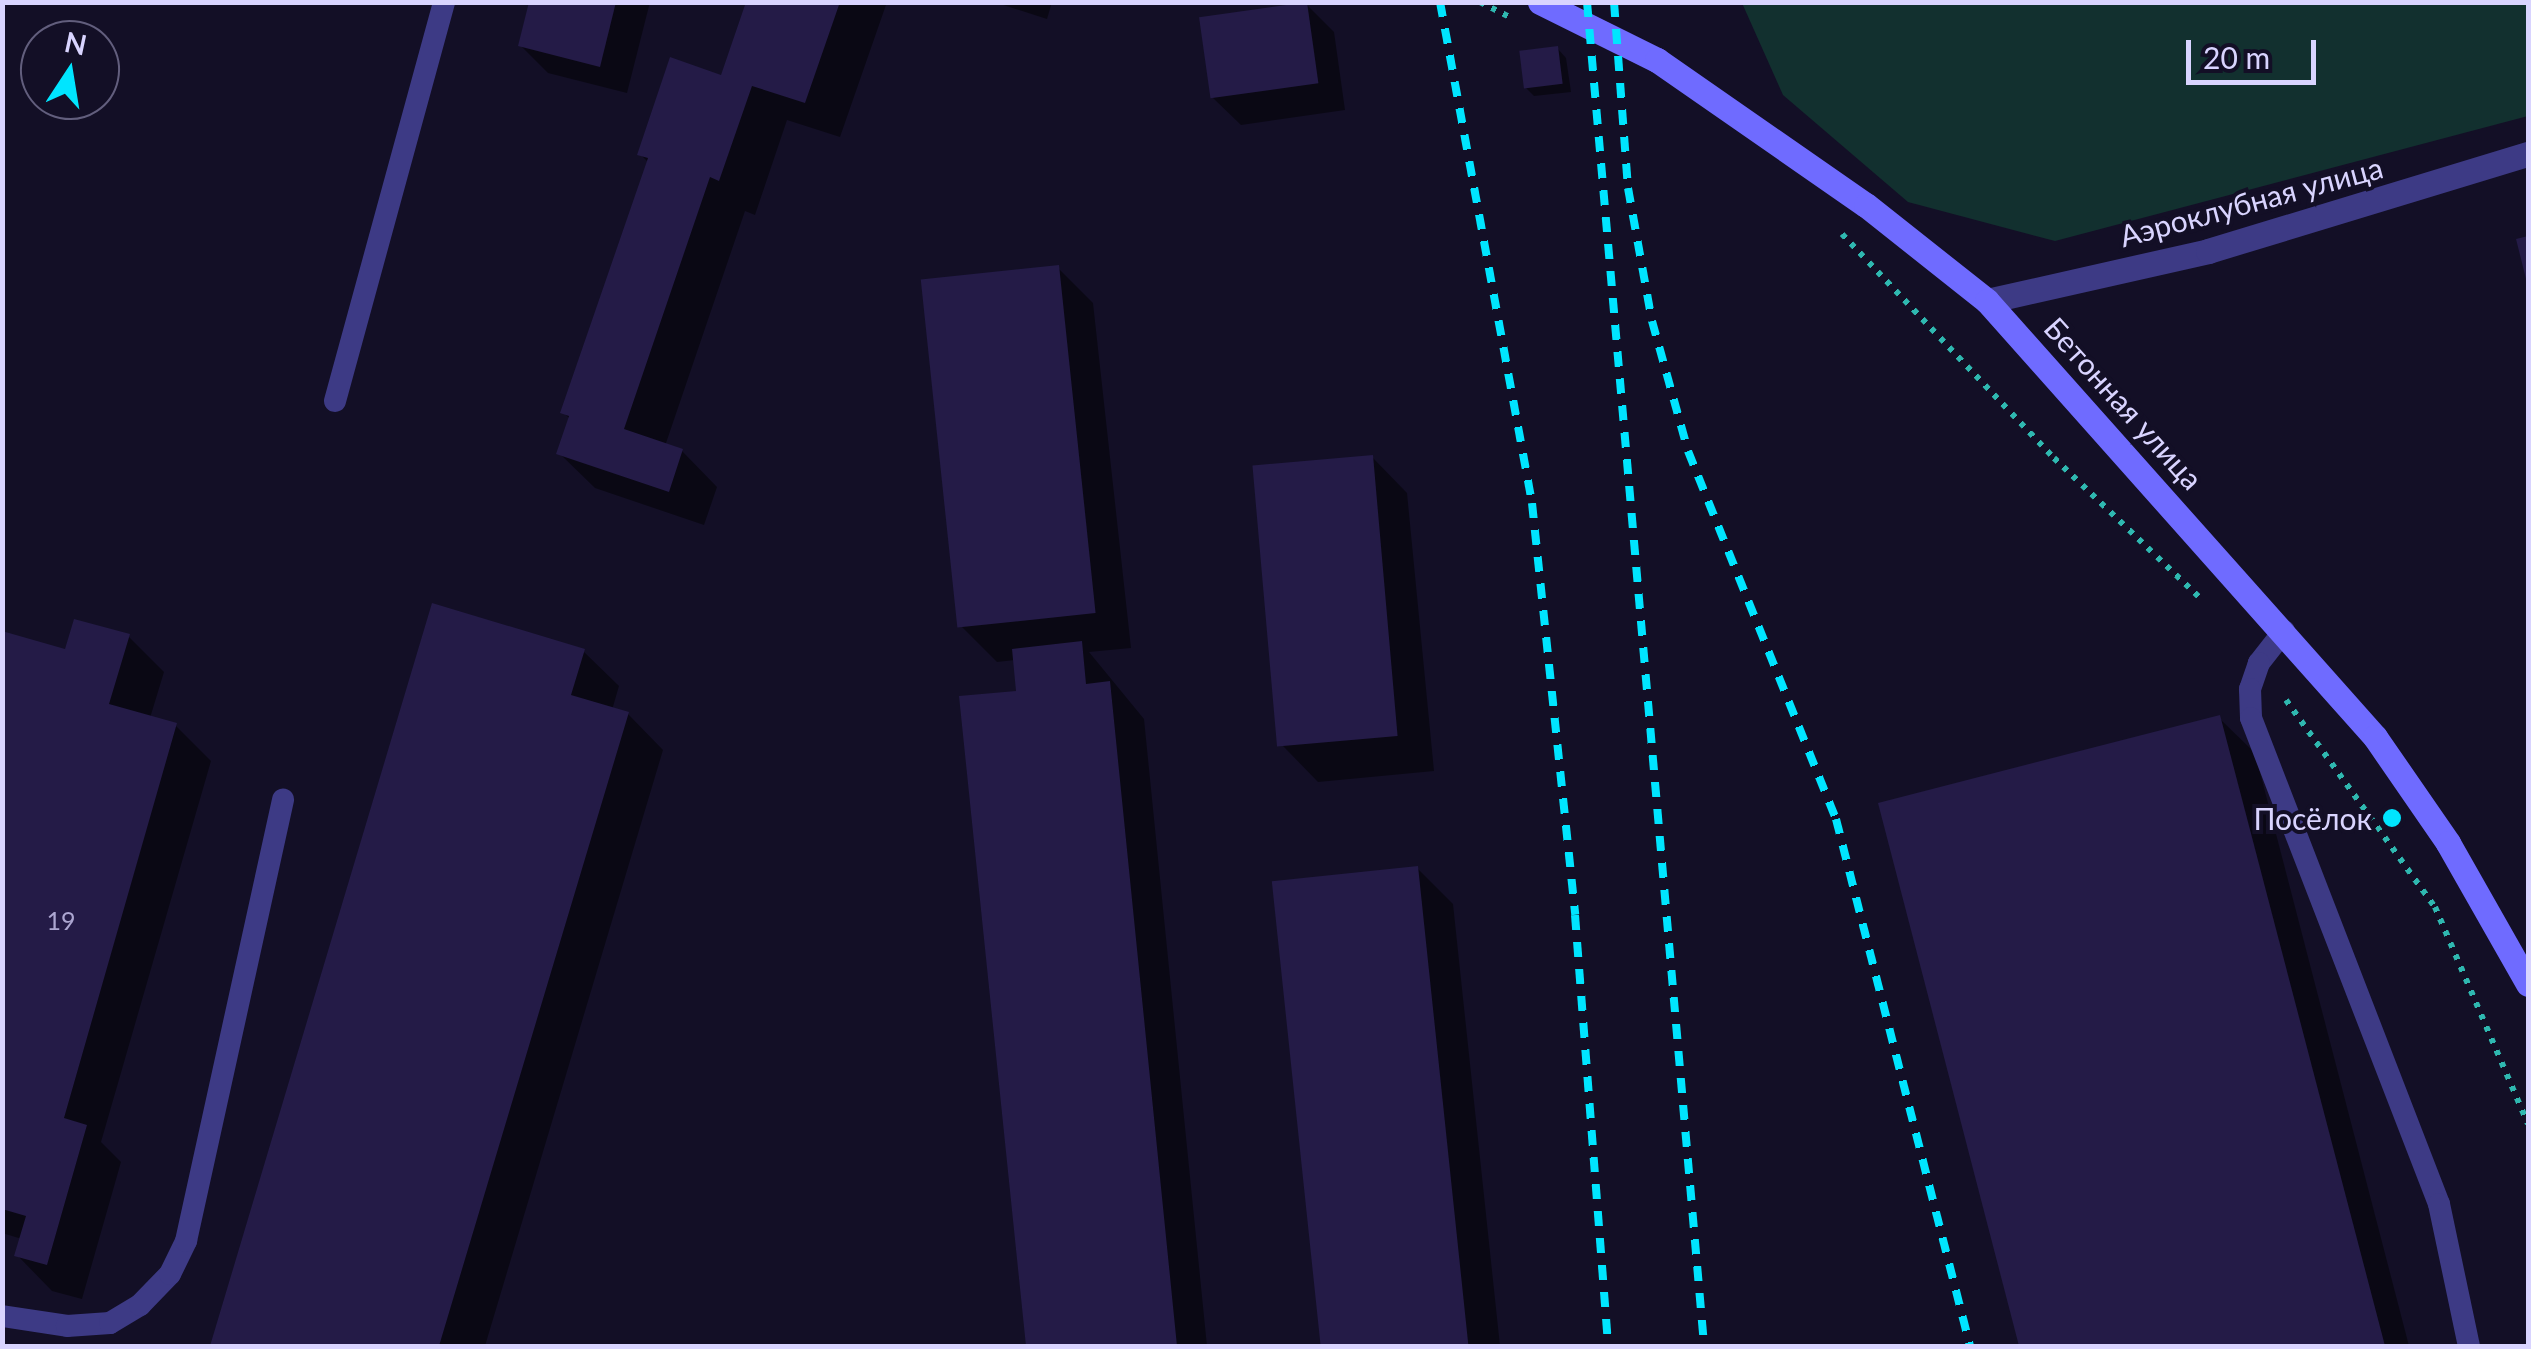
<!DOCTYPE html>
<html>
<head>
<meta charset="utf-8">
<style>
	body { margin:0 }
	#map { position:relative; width:2531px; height:1349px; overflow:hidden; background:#130f26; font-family:Lato,sans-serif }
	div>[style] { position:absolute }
	.green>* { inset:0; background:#12302f }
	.shadow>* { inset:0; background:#0007 }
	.building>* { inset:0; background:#241b47; transform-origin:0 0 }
	.path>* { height:6px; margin-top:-3px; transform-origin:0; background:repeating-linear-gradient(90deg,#2fb8b0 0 5px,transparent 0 13px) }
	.lane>* { height:22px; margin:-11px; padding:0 11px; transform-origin:11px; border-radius:11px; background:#3d3a85 }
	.street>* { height:25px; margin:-12.5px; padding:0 12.5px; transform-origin:12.5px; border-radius:12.5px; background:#3d3a85 }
	.secondary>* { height:25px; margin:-12.5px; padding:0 12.5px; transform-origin:12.5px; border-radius:12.5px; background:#6f6bff }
	.rail>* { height:8px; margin-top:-4px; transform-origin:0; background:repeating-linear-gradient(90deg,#00e5ff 0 15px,transparent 0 27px) }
	.dots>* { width:28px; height:28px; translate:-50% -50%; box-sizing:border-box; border:5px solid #130f26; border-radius:50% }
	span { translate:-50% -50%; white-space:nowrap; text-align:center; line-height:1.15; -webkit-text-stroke:8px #130f26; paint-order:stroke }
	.number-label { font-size:25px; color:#aca6d1 }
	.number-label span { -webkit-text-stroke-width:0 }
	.street-label { font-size:30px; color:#d9d4ff }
	.poi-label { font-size:30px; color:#d9d4ff }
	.right { translate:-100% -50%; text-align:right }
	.frame { position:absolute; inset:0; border:5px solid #d9d4ff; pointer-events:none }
	.north { position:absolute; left:20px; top:20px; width:100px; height:100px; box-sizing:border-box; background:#130f26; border:2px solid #625e7d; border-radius:50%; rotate:12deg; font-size:28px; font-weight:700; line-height:40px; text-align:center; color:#d9d4ff }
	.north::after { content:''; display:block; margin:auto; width:35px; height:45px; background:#00e5ff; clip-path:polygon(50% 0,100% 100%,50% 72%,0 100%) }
	.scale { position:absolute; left:2186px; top:40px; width:130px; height:45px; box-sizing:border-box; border:5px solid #d9d4ff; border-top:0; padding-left:12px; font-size:30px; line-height:35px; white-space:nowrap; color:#d9d4ff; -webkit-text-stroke:8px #130f26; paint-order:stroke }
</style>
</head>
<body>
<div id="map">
	<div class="green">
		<div style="clip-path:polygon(1742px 3px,2528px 3px,2528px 116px,2055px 241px,1908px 202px,1783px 95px)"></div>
	</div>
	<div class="shadow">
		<div style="clip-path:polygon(531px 2px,650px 2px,627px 93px,548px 73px,521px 46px)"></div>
		<div style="clip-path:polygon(749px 2px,887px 2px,840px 137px,787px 120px,755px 215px,745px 211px,665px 446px,682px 451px,717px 487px,704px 525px,595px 488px,559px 453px,570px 419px,563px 412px,649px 163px,640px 154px,723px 78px)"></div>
		<div style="clip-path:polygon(994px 2px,1052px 2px,1047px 19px)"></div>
		<div style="clip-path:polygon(1306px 4px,1334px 32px,1345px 110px,1241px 125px,1213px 98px)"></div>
		<div style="clip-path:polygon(1558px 49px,1566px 58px,1571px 92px,1534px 96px,1525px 87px)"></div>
		<div style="clip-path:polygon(1058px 268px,1093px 303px,1131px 648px,1089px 652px,1144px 719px,1207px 1346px,1029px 1346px,962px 699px,1019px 693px,1015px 660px,997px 662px,962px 627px)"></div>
		<div style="clip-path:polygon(1372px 457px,1407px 493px,1434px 771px,1318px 782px,1283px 746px)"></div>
		<div style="clip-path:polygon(434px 606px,583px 651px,619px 686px,612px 710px,628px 714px,663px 750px,485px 1346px,213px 1346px)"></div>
		<div style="clip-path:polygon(2px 633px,67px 652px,128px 636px,164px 672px,150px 718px,176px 726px,211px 761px,101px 1142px,121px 1162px,82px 1299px,52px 1291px,17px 1255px,22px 1239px,2px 1233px)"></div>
		<div style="clip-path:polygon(2219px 718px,2255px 753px,2409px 1346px,2022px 1346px,1881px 805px)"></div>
		<div style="clip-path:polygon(1417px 868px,1453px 904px,1500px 1346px,1324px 1346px,1275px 883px)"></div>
	</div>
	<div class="building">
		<div style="clip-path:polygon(529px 2px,616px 2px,600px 67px,518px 46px)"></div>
		<div style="clip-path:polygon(746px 2px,840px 2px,805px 103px,752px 86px,719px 181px,710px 177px,624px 429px,683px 449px,669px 492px,556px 454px,569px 416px,560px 413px,648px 158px,637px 155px,670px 57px,721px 75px)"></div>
		<div style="left:1307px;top:2px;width:82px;height:109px;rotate:82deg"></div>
		<div style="left:1558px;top:46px;width:38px;height:39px;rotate:83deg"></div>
		<div style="clip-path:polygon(2528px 236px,2528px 283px,2527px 283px,2516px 239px)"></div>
		<div style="left:1059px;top:265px;width:350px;height:139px;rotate:84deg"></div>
		<div style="left:1373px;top:455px;width:282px;height:121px;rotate:85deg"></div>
		<div style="clip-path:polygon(432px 603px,585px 649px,571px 695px,629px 712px,439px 1346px,210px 1346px)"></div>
		<div style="clip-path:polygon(74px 619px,130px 634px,109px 704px,177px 723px,64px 1118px,87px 1125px,47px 1265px,14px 1256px,26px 1216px,2px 1209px,2px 631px,65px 649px)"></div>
		<div style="clip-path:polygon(1082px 641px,1086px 684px,1110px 681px,1177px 1346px,1026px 1346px,959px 696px,1016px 691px,1012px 649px)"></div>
		<div style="clip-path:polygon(2220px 715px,2385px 1346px,2019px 1346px,1878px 803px)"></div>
		<div style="left:1418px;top:866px;width:483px;height:147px;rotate:84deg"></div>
	</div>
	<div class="path">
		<div style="left:1480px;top:2px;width:34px;rotate:27deg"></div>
		<div style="left:1842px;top:234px;width:308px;rotate:46.6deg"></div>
		<div style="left:2054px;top:458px;width:204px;rotate:43.8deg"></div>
		<div style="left:2286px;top:700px;width:255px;rotate:54.3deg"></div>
		<div style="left:2435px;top:907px;width:236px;rotate:66.8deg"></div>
	</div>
	<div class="lane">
		<div style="left:335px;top:401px;width:414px;rotate:-74.7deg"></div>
		<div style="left:2284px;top:631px;width:41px;rotate:128deg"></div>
		<div style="left:2259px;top:663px;width:28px;rotate:109deg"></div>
		<div style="left:2250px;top:689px;width:29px;rotate:88deg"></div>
		<div style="left:2251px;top:718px;width:521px;rotate:68.85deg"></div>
		<div style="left:2439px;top:1204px;width:145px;rotate:78.1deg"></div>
		<div style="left:2px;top:1316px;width:66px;rotate:8.7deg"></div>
		<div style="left:67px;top:1326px;width:43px;rotate:-4deg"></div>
		<div style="left:110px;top:1323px;width:35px;rotate:-31deg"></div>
		<div style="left:140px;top:1305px;width:43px;rotate:-45.9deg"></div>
		<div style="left:170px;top:1274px;width:37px;rotate:-64deg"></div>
		<div style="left:186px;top:1241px;width:452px;rotate:-77.6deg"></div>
	</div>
	<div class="street">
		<div style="left:1987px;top:301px;width:227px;rotate:-12.7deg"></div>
		<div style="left:2208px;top:251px;width:334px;rotate:-16.9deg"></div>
	</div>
	<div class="secondary">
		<div style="left:1540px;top:2px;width:131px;rotate:26.4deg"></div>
		<div style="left:1657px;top:60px;width:254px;rotate:34.8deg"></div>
		<div style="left:1866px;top:205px;width:154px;rotate:38.4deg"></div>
		<div style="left:1987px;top:301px;width:584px;rotate:48.33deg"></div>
		<div style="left:2375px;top:737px;width:129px;rotate:55.4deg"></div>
		<div style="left:2448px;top:843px;width:162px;rotate:60.4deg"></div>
	</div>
	<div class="rail">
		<div style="left:1440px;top:2px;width:509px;rotate:79.59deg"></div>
		<div style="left:1532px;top:503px;width:414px;rotate:84deg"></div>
		<div style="left:1575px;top:915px;width:432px;rotate:85.6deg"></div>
		<div style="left:1587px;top:2px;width:1349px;rotate:85.02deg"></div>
		<div style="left:1614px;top:2px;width:187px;rotate:85.7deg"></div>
		<div style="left:1628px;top:188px;width:135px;rotate:79.8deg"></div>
		<div style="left:1652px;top:321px;width:135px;rotate:74.5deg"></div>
		<div style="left:1688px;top:451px;width:397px;rotate:68.1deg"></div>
		<div style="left:1836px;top:819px;width:544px;rotate:75.73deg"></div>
	</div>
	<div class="dots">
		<div style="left:2392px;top:818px;background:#00e5ff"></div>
	</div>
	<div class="number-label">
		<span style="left:61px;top:920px">19</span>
	</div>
	<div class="street-label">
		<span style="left:2251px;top:201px;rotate:-15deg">Аэроклубная улица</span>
		<span style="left:2124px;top:403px;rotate:48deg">Бетонная улица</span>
	</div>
	<div class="poi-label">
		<span class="right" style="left:2372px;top:818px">Посёлок</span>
	</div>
	<div class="frame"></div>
	<div class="north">N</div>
	<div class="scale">20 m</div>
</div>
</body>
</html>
